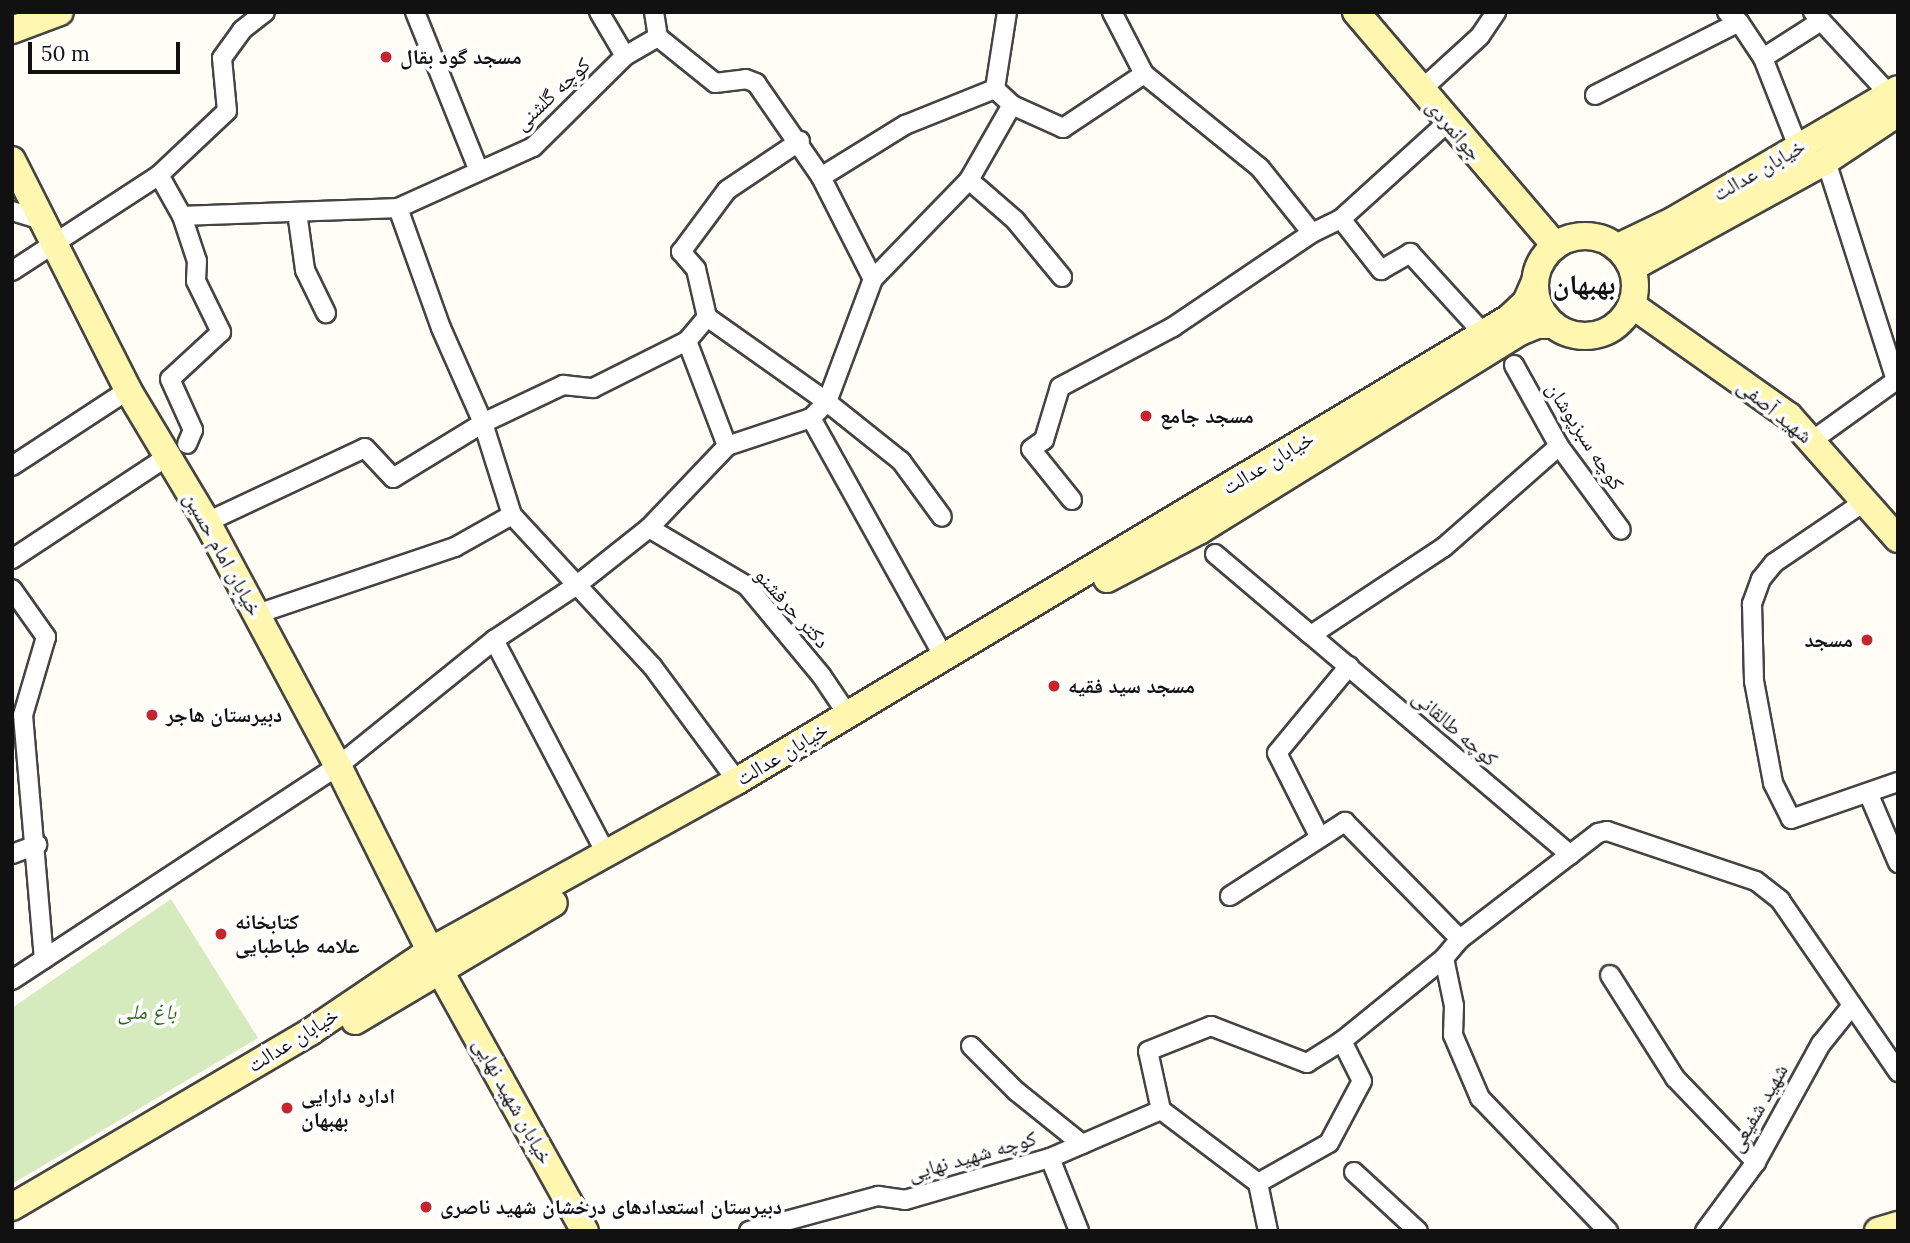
<!DOCTYPE html>
<html>
<head>
<meta charset="utf-8">
<style>
	body { margin:0 }
	#map { position:relative; width:1910px; height:1243px; overflow:hidden; background:#fffdf5; font-family:Lora,"Noto Naskh Arabic",serif }
	div>[style] { position:absolute }
	.green>* { inset:0; background:#d5ebbd }
	.roads { filter:drop-shadow(2px 0 #444) drop-shadow(-2px 0 #444) drop-shadow(0 2px #444) drop-shadow(0 -2px #444) }
	.street>* { height:18px; margin:-9px; padding:0 9px; transform-origin:9px; border-radius:9px; background:#fff }
	.secondary>* { height:26px; margin:-13px; padding:0 13px; transform-origin:13px; border-radius:13px; background:#fff6b0 }
	.secondary>.ring { margin:-13px; padding:0; box-sizing:content-box; background:none; border:26px solid #fff6b0; border-radius:50% }
	.dots>* { width:19px; height:19px; translate:-50% -50%; box-sizing:border-box; border:4px solid #fff; border-radius:50% }
	span { translate:-50% -50%; white-space:nowrap; text-align:center; line-height:1.15; -webkit-text-stroke:7px #fff; paint-order:stroke }
	.poi-label { font-size:21px; color:#111; font-weight:700 }
	.left { translate:0 -50%; text-align:left }
	.right { translate:-100% -50%; text-align:right }
	.street-label { font-size:21px; color:#111 }
	.park-label { font-size:21px; color:#2f6b1f; font-style:italic }
	.district-label { font-size:28px; color:#111; font-weight:700 }
	.frame { position:absolute; inset:0; border:14px solid #111; pointer-events:none }
	.scale { position:absolute; left:28px; top:42px; width:152px; height:32px; box-sizing:border-box; border:4px solid #111; border-top:0; padding-left:9px; font-size:21px; line-height:24px; white-space:nowrap; color:#111; -webkit-text-stroke:5px #fff; paint-order:stroke }
</style>
</head>
<body>
<div id="map">
	<div class="green">
		<div style="clip-path:polygon(171px 899px,258px 1038px,12px 1184px,12px 1008px)"></div>
	</div>
	<div class="roads">
		<div class="street">
			<div style="left:415px;top:12px;width:171px;rotate:68.1deg"></div>
			<div style="left:599px;top:12px;width:51px;rotate:59.4deg"></div>
			<div style="left:654px;top:12px;width:25px;rotate:81deg"></div>
			<div style="left:1007px;top:12px;width:78px;rotate:98.9deg"></div>
			<div style="left:995px;top:89px;width:23px;rotate:43deg"></div>
			<div style="left:1012px;top:105px;width:56px;rotate:24.3deg"></div>
			<div style="left:1063px;top:128px;width:97px;rotate:-33.7deg"></div>
			<div style="left:1144px;top:74px;width:149px;rotate:39deg"></div>
			<div style="left:1260px;top:168px;width:83px;rotate:51.3deg"></div>
			<div style="left:1312px;top:233px;width:32px;rotate:-26deg"></div>
			<div style="left:1341px;top:219px;width:65px;rotate:51.9deg"></div>
			<div style="left:1381px;top:270px;width:34px;rotate:-30deg"></div>
			<div style="left:1410px;top:253px;width:108px;rotate:47.6deg"></div>
			<div style="left:1112px;top:12px;width:70px;rotate:62.7deg"></div>
			<div style="left:1727px;top:12px;width:16px;rotate:40deg"></div>
			<div style="left:1739px;top:22px;width:43px;rotate:56.3deg"></div>
			<div style="left:1763px;top:58px;width:96px;rotate:68.5deg"></div>
			<div style="left:1813px;top:12px;width:112px;rotate:47.2deg"></div>
			<div style="left:1763px;top:58px;width:69px;rotate:-32.5deg"></div>
			<div style="left:1420px;top:91px;width:81px;rotate:-42.5deg"></div>
			<div style="left:1480px;top:36px;width:29px;rotate:-56deg"></div>
			<div style="left:1595px;top:95px;width:161px;rotate:-26.9deg"></div>
			<div style="left:1826px;top:161px;width:230px;rotate:72.3deg"></div>
			<div style="left:159px;top:175px;width:93px;rotate:-43.3deg"></div>
			<div style="left:227px;top:111px;width:53px;rotate:-95.4deg"></div>
			<div style="left:222px;top:58px;width:34px;rotate:-54deg"></div>
			<div style="left:242px;top:30px;width:29px;rotate:-38deg"></div>
			<div style="left:821px;top:177px;width:114px;rotate:63deg"></div>
			<div style="left:873px;top:279px;width:131px;rotate:110.5deg"></div>
			<div style="left:827px;top:402px;width:23px;rotate:135deg"></div>
			<div style="left:811px;top:418px;width:274px;rotate:60.9deg"></div>
			<div style="left:969px;top:180px;width:61px;rotate:41deg"></div>
			<div style="left:1015px;top:220px;width:74px;rotate:50.5deg"></div>
			<div style="left:398px;top:208px;width:127px;rotate:70.3deg"></div>
			<div style="left:441px;top:328px;width:104px;rotate:66.1deg"></div>
			<div style="left:483px;top:423px;width:96px;rotate:72.5deg"></div>
			<div style="left:512px;top:515px;width:206px;rotate:47.2deg"></div>
			<div style="left:652px;top:666px;width:143px;rotate:53.5deg"></div>
			<div style="left:12px;top:211px;width:34px;rotate:17deg"></div>
			<div style="left:297px;top:212px;width:59px;rotate:82.1deg"></div>
			<div style="left:305px;top:270px;width:48px;rotate:64deg"></div>
			<div style="left:182px;top:216px;width:47px;rotate:71.6deg"></div>
			<div style="left:197px;top:261px;width:20px;rotate:93deg"></div>
			<div style="left:196px;top:281px;width:57px;rotate:63.9deg"></div>
			<div style="left:221px;top:332px;width:69px;rotate:137.3deg"></div>
			<div style="left:170px;top:379px;width:56px;rotate:65.7deg"></div>
			<div style="left:193px;top:430px;width:15px;rotate:113deg"></div>
			<div style="left:1341px;top:219px;width:144px;rotate:-42.2deg"></div>
			<div style="left:12px;top:271px;width:176px;rotate:-33.1deg"></div>
			<div style="left:159px;top:175px;width:47px;rotate:60.7deg"></div>
			<div style="left:182px;top:216px;width:216px;rotate:-2.1deg"></div>
			<div style="left:398px;top:208px;width:148px;rotate:-24.3deg"></div>
			<div style="left:533px;top:147px;width:129px;rotate:-44.7deg"></div>
			<div style="left:625px;top:56px;width:38px;rotate:-30deg"></div>
			<div style="left:658px;top:37px;width:73px;rotate:38.9deg"></div>
			<div style="left:715px;top:83px;width:31px;rotate:-7deg"></div>
			<div style="left:746px;top:79px;width:11px;rotate:22deg"></div>
			<div style="left:756px;top:83px;width:114px;rotate:55.3deg"></div>
			<div style="left:821px;top:177px;width:99px;rotate:-31.8deg"></div>
			<div style="left:905px;top:125px;width:97px;rotate:-21.8deg"></div>
			<div style="left:873px;top:279px;width:138px;rotate:-45.9deg"></div>
			<div style="left:969px;top:180px;width:86px;rotate:-60.2deg"></div>
			<div style="left:707px;top:317px;width:147px;rotate:35.3deg"></div>
			<div style="left:827px;top:402px;width:95px;rotate:38.6deg"></div>
			<div style="left:901px;top:461px;width:69px;rotate:53.8deg"></div>
			<div style="left:687px;top:341px;width:31px;rotate:-50deg"></div>
			<div style="left:707px;top:317px;width:49px;rotate:-102.9deg"></div>
			<div style="left:696px;top:269px;width:23px;rotate:-131deg"></div>
			<div style="left:681px;top:252px;width:77px;rotate:-53.4deg"></div>
			<div style="left:727px;top:190px;width:88px;rotate:-33.9deg"></div>
			<div style="left:1514px;top:365px;width:93px;rotate:60.9deg"></div>
			<div style="left:1559px;top:446px;width:104px;rotate:53.6deg"></div>
			<div style="left:1813px;top:440px;width:105px;rotate:-35.7deg"></div>
			<div style="left:1559px;top:446px;width:153px;rotate:138.7deg"></div>
			<div style="left:1444px;top:547px;width:159px;rotate:146.5deg"></div>
			<div style="left:1311px;top:635px;width:340px;rotate:40.3deg"></div>
			<div style="left:12px;top:466px;width:139px;rotate:-33.2deg"></div>
			<div style="left:1072px;top:500px;width:65px;rotate:-128.8deg"></div>
			<div style="left:1031px;top:449px;width:16px;rotate:-35deg"></div>
			<div style="left:1044px;top:440px;width:55px;rotate:-73.2deg"></div>
			<div style="left:1060px;top:387px;width:128px;rotate:-28deg"></div>
			<div style="left:1173px;top:327px;width:168px;rotate:-34.1deg"></div>
			<div style="left:1864px;top:502px;width:109px;rotate:145.9deg"></div>
			<div style="left:1774px;top:563px;width:21px;rotate:129deg"></div>
			<div style="left:1761px;top:579px;width:27px;rotate:110deg"></div>
			<div style="left:1752px;top:604px;width:77px;rotate:88.5deg"></div>
			<div style="left:1754px;top:681px;width:104px;rotate:79.4deg"></div>
			<div style="left:1773px;top:783px;width:40px;rotate:63.4deg"></div>
			<div style="left:1791px;top:819px;width:113px;rotate:-19.1deg"></div>
			<div style="left:207px;top:522px;width:174px;rotate:-25.1deg"></div>
			<div style="left:365px;top:448px;width:41px;rotate:47deg"></div>
			<div style="left:393px;top:478px;width:105px;rotate:-31.4deg"></div>
			<div style="left:483px;top:423px;width:89px;rotate:-25.4deg"></div>
			<div style="left:563px;top:385px;width:30px;rotate:6deg"></div>
			<div style="left:593px;top:388px;width:105px;rotate:-26.6deg"></div>
			<div style="left:687px;top:341px;width:112px;rotate:69.1deg"></div>
			<div style="left:649px;top:528px;width:114px;rotate:30.6deg"></div>
			<div style="left:747px;top:586px;width:116px;rotate:50.3deg"></div>
			<div style="left:821px;top:675px;width:48px;rotate:56deg"></div>
			<div style="left:1215px;top:554px;width:126px;rotate:40.2deg"></div>
			<div style="left:12px;top:559px;width:187px;rotate:-33.4deg"></div>
			<div style="left:12px;top:589px;width:59px;rotate:54.7deg"></div>
			<div style="left:46px;top:637px;width:81px;rotate:106.4deg"></div>
			<div style="left:23px;top:715px;width:245px;rotate:85.1deg"></div>
			<div style="left:257px;top:614px;width:209px;rotate:-18.7deg"></div>
			<div style="left:455px;top:547px;width:65px;rotate:-29.3deg"></div>
			<div style="left:494px;top:640px;width:243px;rotate:62.3deg"></div>
			<div style="left:1869px;top:795px;width:74px;rotate:66.9deg"></div>
			<div style="left:1319px;top:836px;width:93px;rotate:-116.8deg"></div>
			<div style="left:1277px;top:753px;width:113px;rotate:-50.4deg"></div>
			<div style="left:12px;top:854px;width:27px;rotate:-20deg"></div>
			<div style="left:1230px;top:896px;width:137px;rotate:-32.8deg"></div>
			<div style="left:1345px;top:822px;width:164px;rotate:45.5deg"></div>
			<div style="left:1444px;top:958px;width:49px;rotate:78.2deg"></div>
			<div style="left:1454px;top:1006px;width:29px;rotate:92deg"></div>
			<div style="left:1453px;top:1035px;width:69px;rotate:66.8deg"></div>
			<div style="left:1480px;top:1098px;width:185px;rotate:46.1deg"></div>
			<div style="left:1610px;top:975px;width:122px;rotate:57.7deg"></div>
			<div style="left:1675px;top:1078px;width:117px;rotate:46deg"></div>
			<div style="left:12px;top:980px;width:390px;rotate:-33.3deg"></div>
			<div style="left:338px;top:766px;width:201px;rotate:-38.9deg"></div>
			<div style="left:494px;top:640px;width:100px;rotate:-33.5deg"></div>
			<div style="left:577px;top:585px;width:92px;rotate:-38.4deg"></div>
			<div style="left:649px;top:528px;width:113px;rotate:-46.4deg"></div>
			<div style="left:727px;top:446px;width:89px;rotate:-18.4deg"></div>
			<div style="left:971px;top:1046px;width:64px;rotate:45deg"></div>
			<div style="left:1016px;top:1091px;width:85px;rotate:38.8deg"></div>
			<div style="left:1050px;top:1158px;width:79px;rotate:68.3deg"></div>
			<div style="left:1354px;top:1172px;width:87px;rotate:42.7deg"></div>
			<div style="left:1258px;top:1183px;width:81px;rotate:-29.4deg"></div>
			<div style="left:1329px;top:1143px;width:70px;rotate:-62deg"></div>
			<div style="left:1362px;top:1081px;width:45px;rotate:-116.6deg"></div>
			<div style="left:749px;top:1231px;width:134px;rotate:-15.2deg"></div>
			<div style="left:878px;top:1196px;width:27px;rotate:8deg"></div>
			<div style="left:905px;top:1200px;width:151px;rotate:-16.2deg"></div>
			<div style="left:1050px;top:1158px;width:121px;rotate:-23.4deg"></div>
			<div style="left:1268px;top:1231px;width:49px;rotate:-101.8deg"></div>
			<div style="left:1258px;top:1183px;width:121px;rotate:-143deg"></div>
			<div style="left:1161px;top:1110px;width:60px;rotate:-102.4deg"></div>
			<div style="left:1148px;top:1051px;width:68px;rotate:-21.6deg"></div>
			<div style="left:1211px;top:1026px;width:103px;rotate:21.1deg"></div>
			<div style="left:1307px;top:1063px;width:41px;rotate:-32.2deg"></div>
			<div style="left:1342px;top:1041px;width:132px;rotate:-39.1deg"></div>
			<div style="left:1444px;top:958px;width:25px;rotate:-50deg"></div>
			<div style="left:1460px;top:939px;width:174px;rotate:-37.5deg"></div>
			<div style="left:1598px;top:833px;width:9px;rotate:-13deg"></div>
			<div style="left:1607px;top:831px;width:157px;rotate:18.6deg"></div>
			<div style="left:1756px;top:881px;width:31px;rotate:38deg"></div>
			<div style="left:1780px;top:900px;width:209px;rotate:55.5deg"></div>
			<div style="left:1705px;top:1231px;width:86px;rotate:-53.5deg"></div>
			<div style="left:1756px;top:1162px;width:135px;rotate:-61.2deg"></div>
			<div style="left:1821px;top:1044px;width:46px;rotate:-51.1deg"></div>
		</div>
		<div class="secondary">
			<div style="left:1356px;top:12px;width:306px;rotate:49.5deg"></div>
			<div style="left:12px;top:30px;width:51px;rotate:-20.6deg"></div>
			<div style="left:12px;top:160px;width:258px;rotate:63.2deg"></div>
			<div style="left:128px;top:390px;width:154px;rotate:59.1deg"></div>
			<div style="left:207px;top:522px;width:277px;rotate:61.8deg"></div>
			<div style="left:338px;top:766px;width:229px;rotate:63.5deg"></div>
			<div style="left:440px;top:971px;width:298px;rotate:60.9deg"></div>
			<div class="ring" style="left:1535px;top:236px;width:74px;height:74px"></div>
			<div style="left:1618px;top:247px;width:62px;rotate:-25.7deg"></div>
			<div style="left:1674px;top:220px;width:259px;rotate:-30.3deg"></div>
			<div style="left:1633px;top:267px;width:220px;rotate:-28.8deg"></div>
			<div style="left:1826px;top:161px;width:87px;rotate:-33.7deg"></div>
			<div style="left:1632px;top:305px;width:192px;rotate:35.3deg"></div>
			<div style="left:1789px;top:416px;width:164px;rotate:48.5deg"></div>
			<div style="left:1107px;top:579px;width:104px;rotate:-27.6deg"></div>
			<div style="left:1199px;top:531px;width:378px;rotate:-31.8deg"></div>
			<div style="left:1520px;top:332px;width:18px;rotate:-22deg"></div>
			<div style="left:1537px;top:325px;width:16px"></div>
			<div style="left:355px;top:1021px;width:231px;rotate:-30.7deg"></div>
			<div style="left:12px;top:1207px;width:346px;rotate:-30.4deg"></div>
			<div style="left:310px;top:1032px;width:145px;rotate:-34deg"></div>
			<div style="left:430px;top:951px;width:351px;rotate:-29deg"></div>
			<div style="left:737px;top:781px;width:900px;rotate:-30.95deg"></div>
			<div style="left:1509px;top:318px;width:23px;rotate:-43deg"></div>
			<div style="left:1526px;top:302px;width:22px;rotate:-66deg"></div>
			<div style="left:1878px;top:1231px;width:21px;rotate:-17deg"></div>
		</div>
	</div>
	<div class="dots">
		<div style="left:386px;top:57px;background:#c4262e"></div>
		<div style="left:1146px;top:416px;background:#c4262e"></div>
		<div style="left:1867px;top:640px;background:#c4262e"></div>
		<div style="left:1054px;top:686px;background:#c4262e"></div>
		<div style="left:152px;top:715px;background:#c4262e"></div>
		<div style="left:221px;top:934px;background:#c4262e"></div>
		<div style="left:287px;top:1108px;background:#c4262e"></div>
		<div style="left:426px;top:1207px;background:#c4262e"></div>
	</div>
	<div class="poi-label">
		<span class="left" style="left:400px;top:57px">مسجد گود بقال</span>
		<span class="left" style="left:1160px;top:416px">مسجد جامع</span>
		<span class="right" style="left:1853px;top:640px">مسجد</span>
		<span class="left" style="left:1068px;top:686px">مسجد سید فقیه</span>
		<span class="left" style="left:166px;top:715px">دبیرستان هاجر</span>
		<span class="left" style="left:235px;top:934px">کتابخانه<br>علامه طباطبایی</span>
		<span class="left" style="left:301px;top:1108px">اداره دارایی<br>بهبهان</span>
		<span class="left" style="left:440px;top:1207px">دبیرستان استعدادهای درخشان شهید ناصری</span>
	</div>
	<div class="street-label">
		<span style="left:552px;top:94px;rotate:-43deg">کوچه گلشنی</span>
		<span style="left:1454px;top:130px;rotate:49deg">جوانمردی</span>
		<span style="left:1759px;top:170px;rotate:-30deg">خیابان عدالت</span>
		<span style="left:1775px;top:411px;rotate:39deg">شهید آصفی</span>
		<span style="left:1585px;top:436px;rotate:57deg">کوچه سبزپوشان</span>
		<span style="left:1268px;top:463px;rotate:-31deg">خیابان عدالت</span>
		<span style="left:223px;top:554px;rotate:61deg">خیابان امام حسین</span>
		<span style="left:792px;top:608px;rotate:48deg">دکتر حرفشنو</span>
		<span style="left:1455px;top:728px;rotate:41deg">کوچه طالقانی</span>
		<span style="left:782px;top:754px;rotate:-31deg">خیابان عدالت</span>
		<span style="left:293px;top:1040px;rotate:-32deg">خیابان عدالت</span>
		<span style="left:513px;top:1101px;rotate:61deg">خیابان شهید نهایی</span>
		<span style="left:1758px;top:1108px;rotate:-60deg">شهید شفیعی</span>
		<span style="left:972px;top:1156px;rotate:-16deg">کوچه شهید نهایی</span>
	</div>
	<div class="park-label">
		<span style="left:147px;top:1012px">باغ ملی</span>
	</div>
	<div class="district-label">
		<span style="left:1584px;top:284px">بهبهان</span>
	</div>
	<div class="frame"></div>
	<div class="scale">50 m</div>
</div>
</body>
</html>
